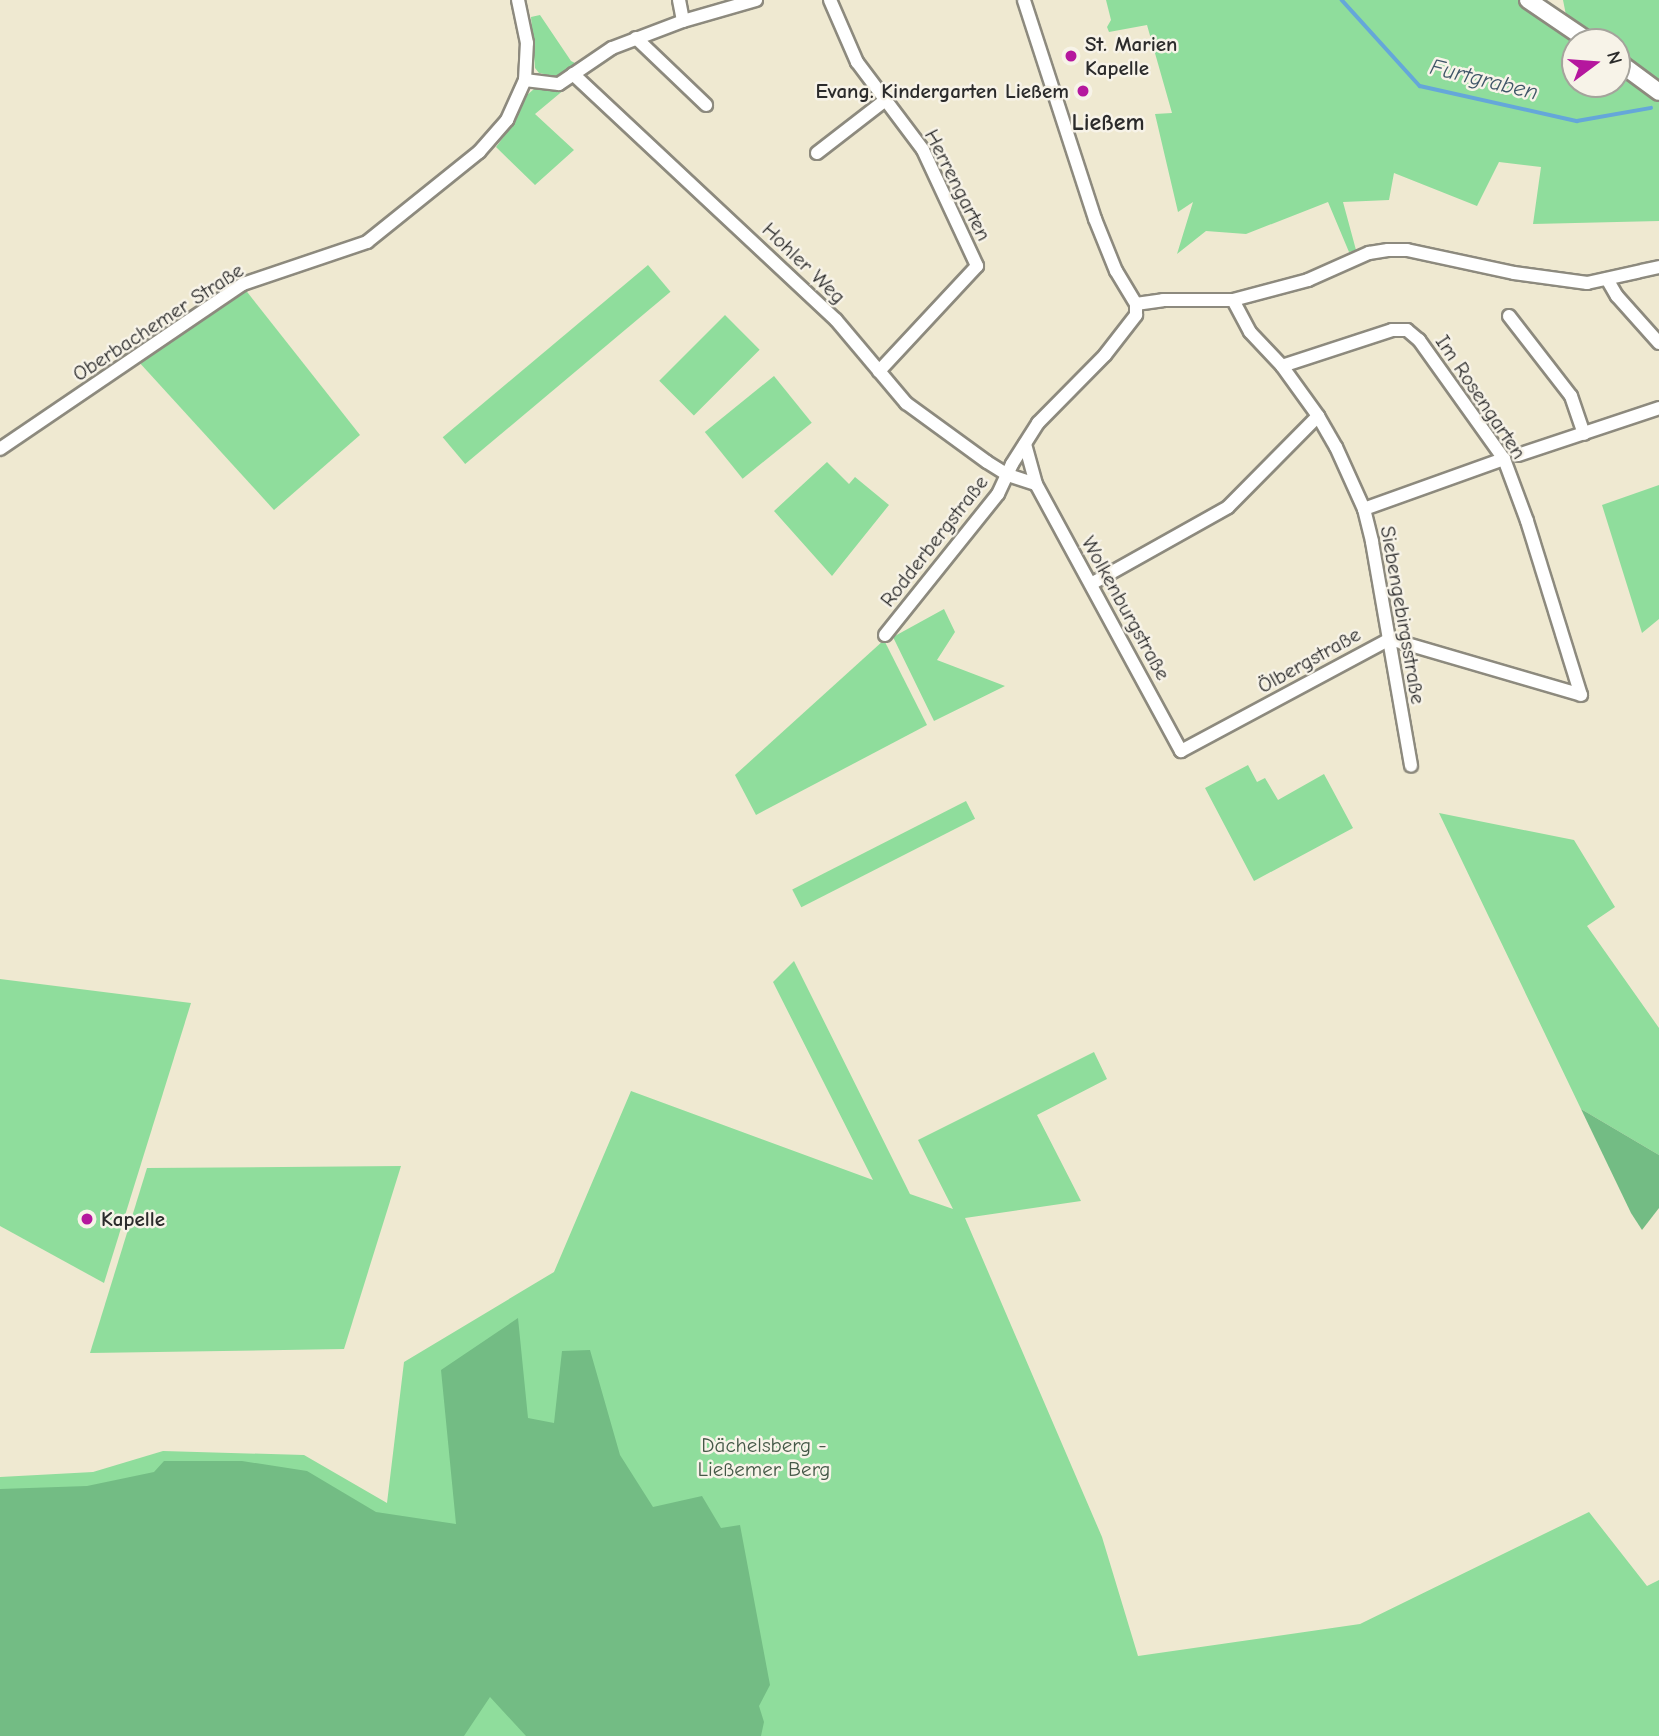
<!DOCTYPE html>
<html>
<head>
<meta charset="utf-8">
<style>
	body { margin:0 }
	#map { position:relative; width:1659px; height:1736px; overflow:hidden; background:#efe9d1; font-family:"Comic Neue",sans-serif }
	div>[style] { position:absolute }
	.green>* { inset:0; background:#8fdd9c; transform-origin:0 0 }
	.forest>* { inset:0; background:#73bc84 }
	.stream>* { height:3.5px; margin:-1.75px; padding:0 1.75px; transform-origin:1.75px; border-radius:1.75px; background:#65a7d9 }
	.roads { filter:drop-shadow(2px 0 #8d8a7e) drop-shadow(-2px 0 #8d8a7e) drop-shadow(0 2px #8d8a7e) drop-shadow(0 -2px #8d8a7e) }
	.minor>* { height:12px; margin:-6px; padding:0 6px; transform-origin:6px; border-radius:6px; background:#fff }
	.tertiary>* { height:16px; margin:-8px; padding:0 8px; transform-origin:8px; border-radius:8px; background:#fff }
	.dots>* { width:19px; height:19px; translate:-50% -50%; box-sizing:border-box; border:4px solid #f7f3e8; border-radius:50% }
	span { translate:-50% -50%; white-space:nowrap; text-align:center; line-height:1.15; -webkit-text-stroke:5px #f7f3e8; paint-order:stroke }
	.poi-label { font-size:21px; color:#2b2b2b; font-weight:700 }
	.left { translate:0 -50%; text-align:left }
	.right { translate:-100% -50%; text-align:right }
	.street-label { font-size:21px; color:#2b2b2b }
	.park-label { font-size:21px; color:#445847 }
	.water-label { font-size:23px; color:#3f5668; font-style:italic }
	.quarter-label { font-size:24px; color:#2b2b2b; font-weight:700 }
	.north { position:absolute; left:1561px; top:28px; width:70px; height:70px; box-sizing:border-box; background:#f7f3e8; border:2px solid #a5a39c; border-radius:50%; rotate:74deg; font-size:19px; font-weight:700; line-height:28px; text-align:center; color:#2b2b2b }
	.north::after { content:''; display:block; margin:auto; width:24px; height:32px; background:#b5179e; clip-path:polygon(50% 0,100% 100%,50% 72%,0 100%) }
</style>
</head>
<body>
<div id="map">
	<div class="green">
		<div style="clip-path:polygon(1106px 0,1518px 0,1581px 42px,1575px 42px,1575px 84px,1617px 84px,1617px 68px,1659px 98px,1659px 221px,1533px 224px,1541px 167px,1499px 162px,1477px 206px,1394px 173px,1389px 200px,1343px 202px,1356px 250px,1349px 252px,1328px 202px,1246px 234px,1206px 231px,1177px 254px,1193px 202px,1178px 212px,1155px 114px,1172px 113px,1147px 25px,1109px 32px,1107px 27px,1111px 20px)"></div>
		<div style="clip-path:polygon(1563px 0,1659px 0,1659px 82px,1617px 52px,1617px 42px,1603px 42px,1566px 15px)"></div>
		<div style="clip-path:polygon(540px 15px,571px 61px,577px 64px,558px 77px,539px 73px,535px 68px,531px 17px)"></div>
		<div style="clip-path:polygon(534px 89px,565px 89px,535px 114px,574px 150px,535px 185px,496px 147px,514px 123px,527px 95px)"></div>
		<div style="left:648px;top:265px;width:35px;height:268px;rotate:50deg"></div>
		<div style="clip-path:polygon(244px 288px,360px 435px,274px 510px,138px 361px)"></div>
		<div style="left:725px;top:315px;width:49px;height:93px;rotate:45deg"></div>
		<div style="left:774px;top:376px;width:60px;height:89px;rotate:51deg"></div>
		<div style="clip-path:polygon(827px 462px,849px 484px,855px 477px,889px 505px,832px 576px,774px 511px)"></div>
		<div style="clip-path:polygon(1659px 485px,1659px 619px,1642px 633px,1602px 505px)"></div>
		<div style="clip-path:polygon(944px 609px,955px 632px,937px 660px,1005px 686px,934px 721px,893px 637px)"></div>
		<div style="clip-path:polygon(884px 640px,927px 725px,756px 815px,735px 775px)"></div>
		<div style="clip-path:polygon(1248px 765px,1257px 782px,1265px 778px,1278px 800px,1324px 774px,1353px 828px,1254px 881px,1205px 788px)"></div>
		<div style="left:966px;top:801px;width:20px;height:195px;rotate:63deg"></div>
		<div style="clip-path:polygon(1439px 813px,1574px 840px,1615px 907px,1587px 926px,1659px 1028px,1659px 1155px,1581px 1109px)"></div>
		<div style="clip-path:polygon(794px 961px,910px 1194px,953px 1209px,918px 1140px,1094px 1052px,1107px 1079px,1037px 1115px,1081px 1201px,965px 1218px,1102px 1537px,1138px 1656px,1360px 1624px,1589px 1512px,1647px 1586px,1659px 1580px,1659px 1736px,0 1736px,0 1477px,93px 1472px,163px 1451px,304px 1455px,387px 1503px,404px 1362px,554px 1272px,631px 1091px,873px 1180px,773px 982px)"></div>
		<div style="clip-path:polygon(0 979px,191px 1003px,104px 1283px,0 1226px)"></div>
		<div style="clip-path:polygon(401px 1166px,344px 1349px,90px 1353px,147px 1168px)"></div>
	</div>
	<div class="forest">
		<div style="clip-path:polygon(1581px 1109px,1659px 1155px,1659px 1208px,1642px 1230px,1631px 1213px)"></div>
		<div style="clip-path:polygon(518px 1318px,528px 1418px,554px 1423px,562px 1351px,590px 1350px,620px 1455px,653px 1507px,702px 1496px,721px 1528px,740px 1525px,770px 1685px,759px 1706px,764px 1722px,761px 1736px,526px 1736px,490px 1697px,464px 1736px,0 1736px,0 1489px,87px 1486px,154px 1472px,164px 1461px,242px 1461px,307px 1471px,376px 1512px,456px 1524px,441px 1370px)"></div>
	</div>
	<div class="stream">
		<div style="left:1342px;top:0;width:116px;rotate:47.8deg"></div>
		<div style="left:1420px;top:86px;width:161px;rotate:12.6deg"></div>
		<div style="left:1577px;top:121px;width:75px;rotate:-10deg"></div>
	</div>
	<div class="roads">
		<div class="minor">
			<div style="left:679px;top:0;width:21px;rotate:79deg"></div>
			<div style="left:830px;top:0;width:68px;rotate:66.5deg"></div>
			<div style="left:857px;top:62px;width:110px;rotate:53.1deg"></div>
			<div style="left:923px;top:150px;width:128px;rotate:65deg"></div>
			<div style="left:977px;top:266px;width:144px;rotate:133deg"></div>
			<div style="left:636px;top:38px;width:97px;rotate:43.7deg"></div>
			<div style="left:573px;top:74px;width:360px;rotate:43.1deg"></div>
			<div style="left:836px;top:320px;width:109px;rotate:49.9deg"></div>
			<div style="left:906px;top:403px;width:100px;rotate:36.1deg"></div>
			<div style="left:987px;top:462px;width:25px;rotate:32deg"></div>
			<div style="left:1008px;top:475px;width:29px;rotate:18deg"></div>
			<div style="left:1036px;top:484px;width:304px;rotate:61.5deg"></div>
			<div style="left:1181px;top:751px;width:237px;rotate:-28.2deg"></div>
			<div style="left:1390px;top:639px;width:199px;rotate:16.3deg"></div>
			<div style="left:525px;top:80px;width:34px;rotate:7deg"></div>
			<div style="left:559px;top:84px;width:64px;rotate:-34.2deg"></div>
			<div style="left:612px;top:48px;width:76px;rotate:-20.8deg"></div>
			<div style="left:683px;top:21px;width:76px;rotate:-16deg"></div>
			<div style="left:817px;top:153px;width:85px;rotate:-37.8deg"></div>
			<div style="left:1607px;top:279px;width:20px;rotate:60deg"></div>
			<div style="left:1617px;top:296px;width:63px;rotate:48.2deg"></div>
			<div style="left:1233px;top:300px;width:36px;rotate:62deg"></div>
			<div style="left:1250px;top:332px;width:47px;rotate:46.7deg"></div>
			<div style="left:1282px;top:366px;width:62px;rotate:54.2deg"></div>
			<div style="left:1318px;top:416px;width:36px;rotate:60deg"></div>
			<div style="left:1336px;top:447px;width:68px;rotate:65.7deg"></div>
			<div style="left:1364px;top:509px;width:34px;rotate:76deg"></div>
			<div style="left:1372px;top:542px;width:227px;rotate:80.1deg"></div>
			<div style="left:1136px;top:304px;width:27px;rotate:-8deg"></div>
			<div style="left:1163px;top:300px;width:70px"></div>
			<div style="left:1233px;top:300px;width:78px;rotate:-14.9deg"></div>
			<div style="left:1308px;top:280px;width:67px;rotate:-23.9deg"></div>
			<div style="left:1369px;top:253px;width:19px;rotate:-9deg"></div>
			<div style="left:1388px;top:250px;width:19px"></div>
			<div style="left:1407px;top:250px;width:109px;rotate:12.1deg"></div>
			<div style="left:1514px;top:273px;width:74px;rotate:7.8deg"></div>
			<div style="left:1587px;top:283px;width:74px;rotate:-12.5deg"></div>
			<div style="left:1509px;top:316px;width:101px;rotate:52.2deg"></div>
			<div style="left:1571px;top:396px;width:40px;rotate:71.1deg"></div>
			<div style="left:1282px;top:366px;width:116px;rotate:-18.1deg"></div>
			<div style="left:1392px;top:330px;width:15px"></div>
			<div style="left:1407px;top:330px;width:16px;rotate:40deg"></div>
			<div style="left:1419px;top:340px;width:146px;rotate:54.5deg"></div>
			<div style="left:1504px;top:459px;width:66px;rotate:69.6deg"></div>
			<div style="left:1527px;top:521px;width:182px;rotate:72.8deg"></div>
			<div style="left:1025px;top:444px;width:41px;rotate:74.6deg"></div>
			<div style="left:0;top:449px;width:294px;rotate:-34.2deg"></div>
			<div style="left:243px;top:284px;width:131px;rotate:-18.7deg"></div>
			<div style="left:367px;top:242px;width:144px;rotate:-38.8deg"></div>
			<div style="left:479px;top:152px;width:43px;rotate:-48.8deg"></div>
			<div style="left:507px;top:120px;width:44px;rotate:-65.8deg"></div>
			<div style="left:525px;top:80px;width:37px;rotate:-87deg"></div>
			<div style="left:527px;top:43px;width:44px;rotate:-101.8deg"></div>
			<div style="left:1518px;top:455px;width:149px;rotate:-18.4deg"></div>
			<div style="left:1364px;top:509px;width:149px;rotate:-19.7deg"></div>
			<div style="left:1091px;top:584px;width:157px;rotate:-29.3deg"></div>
			<div style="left:1228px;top:507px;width:128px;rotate:-45.3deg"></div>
			<div style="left:885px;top:635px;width:181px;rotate:-51.3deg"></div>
			<div style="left:998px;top:494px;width:33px;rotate:-65deg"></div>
			<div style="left:1012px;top:464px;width:49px;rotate:-57.6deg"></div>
			<div style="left:1038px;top:423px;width:95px;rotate:-45.4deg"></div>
			<div style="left:1105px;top:355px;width:51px;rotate:-52.2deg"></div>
			<div style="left:1136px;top:315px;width:11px;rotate:-90deg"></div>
			<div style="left:1136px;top:304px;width:39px;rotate:-121deg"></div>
			<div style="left:1116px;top:271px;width:56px;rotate:-112deg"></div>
			<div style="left:1095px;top:219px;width:230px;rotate:-108deg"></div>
		</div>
		<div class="tertiary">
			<div style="left:1528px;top:0;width:75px;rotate:34.1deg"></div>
			<div style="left:1617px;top:61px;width:52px;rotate:36.4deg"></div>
		</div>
	</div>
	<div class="dots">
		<div style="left:1071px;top:56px;background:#b5179e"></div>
		<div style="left:1083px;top:91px;background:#b5179e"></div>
		<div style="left:87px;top:1219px;background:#b5179e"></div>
	</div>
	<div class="poi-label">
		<span class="left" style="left:1085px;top:56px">St. Marien<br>Kapelle</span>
		<span class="right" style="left:1069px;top:91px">Evang. Kindergarten Ließem</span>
		<span class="left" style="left:101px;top:1219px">Kapelle</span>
	</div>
	<div class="street-label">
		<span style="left:958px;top:185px;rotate:63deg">Herrengarten</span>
		<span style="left:804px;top:263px;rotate:44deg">Hohler Weg</span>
		<span style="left:158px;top:322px;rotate:-33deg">Oberbachemer Straße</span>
		<span style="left:1481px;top:397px;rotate:56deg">Im Rosengarten</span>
		<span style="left:934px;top:541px;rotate:-52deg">Rodderbergstraße</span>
		<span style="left:1126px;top:608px;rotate:61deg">Wolkenburgstraße</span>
		<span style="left:1403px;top:615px;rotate:80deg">Siebengebirgsstraße</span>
		<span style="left:1309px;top:660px;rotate:-29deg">Ölbergstraße</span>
	</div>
	<div class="park-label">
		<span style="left:764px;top:1457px">Dächelsberg -<br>Ließemer Berg</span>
	</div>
	<div class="water-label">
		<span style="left:1484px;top:80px;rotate:14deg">Furtgraben</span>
	</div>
	<div class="quarter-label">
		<span style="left:1108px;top:123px">Ließem</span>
	</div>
	<div class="north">N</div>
</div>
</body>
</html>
